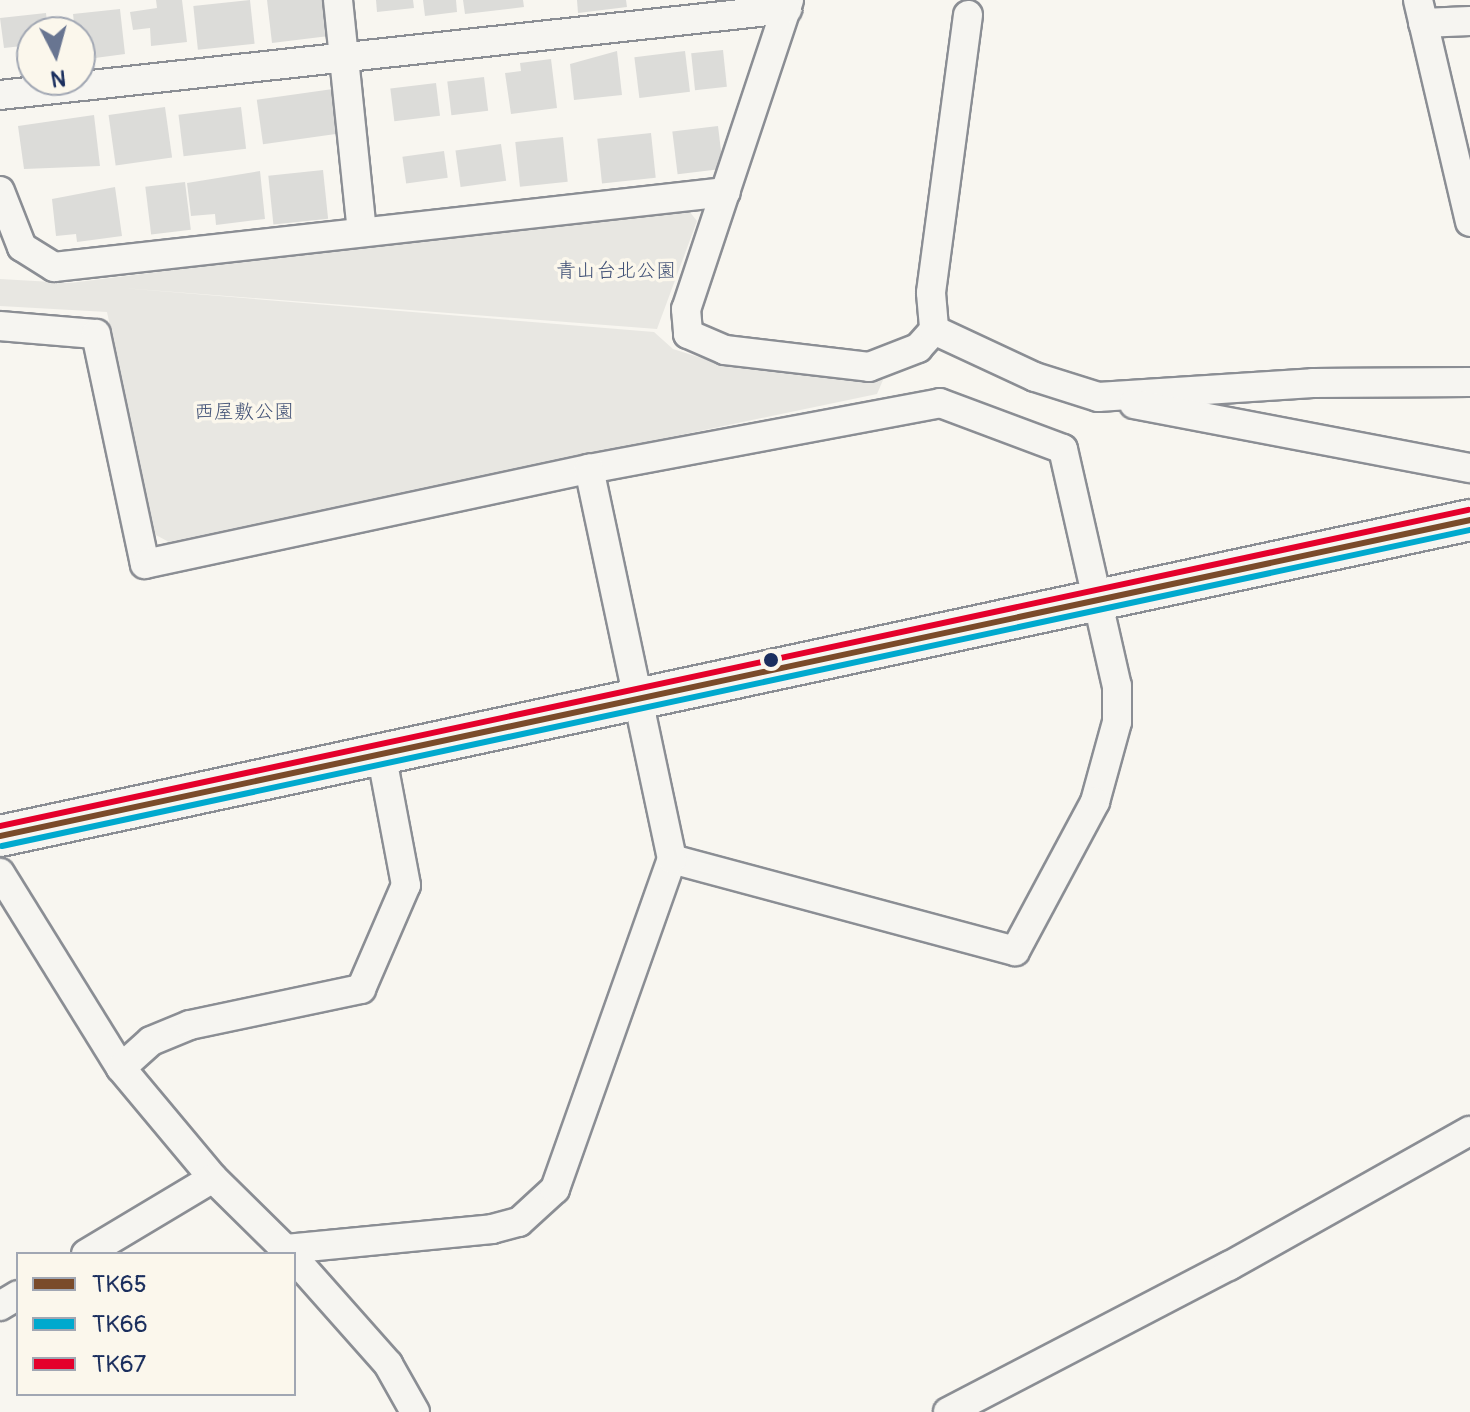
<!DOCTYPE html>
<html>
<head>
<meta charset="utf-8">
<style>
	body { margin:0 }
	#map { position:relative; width:1470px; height:1412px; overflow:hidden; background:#f8f6f0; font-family:Pangolin,"Klee One",sans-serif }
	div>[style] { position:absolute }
	.green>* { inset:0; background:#e8e7e2 }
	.building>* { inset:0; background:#dcdcd9; transform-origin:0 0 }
	.roads { filter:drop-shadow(2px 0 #8b8e94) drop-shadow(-2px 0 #8b8e94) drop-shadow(0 2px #8b8e94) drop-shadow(0 -2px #8b8e94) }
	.street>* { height:28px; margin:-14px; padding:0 14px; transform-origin:14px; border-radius:14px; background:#f6f5f1 }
	.secondary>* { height:40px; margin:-20px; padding:0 20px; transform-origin:20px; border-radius:20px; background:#f6f5f1 }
	.bus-1>* { height:6px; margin:-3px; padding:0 3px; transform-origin:3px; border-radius:3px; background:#7a4b2a }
	.bus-2>* { height:6px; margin:-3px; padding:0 3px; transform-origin:3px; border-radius:3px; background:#00a9ce }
	.bus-3>* { height:6px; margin:-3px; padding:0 3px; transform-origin:3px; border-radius:3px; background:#e4002b }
	.dots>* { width:22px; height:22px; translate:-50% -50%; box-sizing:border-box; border:4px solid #fbf7ec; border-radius:50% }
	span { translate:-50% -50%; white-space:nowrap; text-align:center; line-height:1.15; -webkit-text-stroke:7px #fbf7ec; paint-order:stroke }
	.park-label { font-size:20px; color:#415176 }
	.legend { position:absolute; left:16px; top:1252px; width:280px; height:144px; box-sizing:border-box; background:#fbf7ec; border:2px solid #a1a7b3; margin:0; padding:10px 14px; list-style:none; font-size:24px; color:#1b2f5e }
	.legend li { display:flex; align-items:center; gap:16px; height:40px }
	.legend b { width:40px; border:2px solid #a1a7b3 }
	.north { position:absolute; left:16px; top:16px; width:80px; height:80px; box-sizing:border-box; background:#fbf7ec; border:2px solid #a1a7b3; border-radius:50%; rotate:174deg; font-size:22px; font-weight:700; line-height:32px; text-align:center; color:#1b2f5e }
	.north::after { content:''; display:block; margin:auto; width:28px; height:36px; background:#687591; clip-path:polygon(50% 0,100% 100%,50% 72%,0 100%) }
</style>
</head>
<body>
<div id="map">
	<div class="green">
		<div style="clip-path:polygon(685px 206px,697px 221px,657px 329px,122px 288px,654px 332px,673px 349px,714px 362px,883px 380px,877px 394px,169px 542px,154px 534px,107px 312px,0 306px,0 279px,70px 283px)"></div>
	</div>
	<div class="building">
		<div style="clip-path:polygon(156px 0,182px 0,187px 42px,151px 46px,150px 28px,133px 30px,130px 12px,157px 8px)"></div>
		<div style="left:250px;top:0;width:44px;height:57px;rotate:84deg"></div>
		<div style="clip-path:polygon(267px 0,325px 0,329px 36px,272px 43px)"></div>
		<div style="clip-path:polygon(376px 0,413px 0,414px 8px,377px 12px)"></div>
		<div style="clip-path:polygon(423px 0,456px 0,457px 12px,425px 16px)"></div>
		<div style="clip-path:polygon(463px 0,523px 0,524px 7px,465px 14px)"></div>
		<div style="clip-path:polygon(577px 0,626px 0,627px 7px,578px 13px)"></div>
		<div style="clip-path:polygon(120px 9px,125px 54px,80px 60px,80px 32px,75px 32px,73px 14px)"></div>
		<div style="clip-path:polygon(46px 13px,48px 32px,32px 32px,32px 64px,24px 64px,22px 46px,4px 48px,0 18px)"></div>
		<div style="left:723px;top:50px;width:37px;height:32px;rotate:84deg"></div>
		<div style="clip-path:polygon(617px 51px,622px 95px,574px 100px,570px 64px)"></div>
		<div style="left:685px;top:51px;width:41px;height:51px;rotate:83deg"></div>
		<div style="clip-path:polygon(551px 59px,557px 108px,511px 114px,505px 73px,521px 71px,520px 63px)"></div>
		<div style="left:484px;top:77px;width:34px;height:37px;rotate:83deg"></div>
		<div style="left:436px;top:83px;width:33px;height:46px;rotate:83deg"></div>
		<div style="left:333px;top:89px;width:45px;height:77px;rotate:82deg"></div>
		<div style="left:165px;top:107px;width:51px;height:57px;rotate:82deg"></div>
		<div style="left:241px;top:107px;width:42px;height:63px;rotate:83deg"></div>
		<div style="clip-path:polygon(94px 115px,100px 166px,24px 169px,18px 126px)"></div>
		<div style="left:718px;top:126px;width:43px;height:46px;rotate:83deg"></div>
		<div style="left:651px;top:133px;width:45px;height:54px;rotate:84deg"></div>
		<div style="left:563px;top:137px;width:45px;height:48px;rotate:84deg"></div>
		<div style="left:501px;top:144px;width:37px;height:46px;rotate:82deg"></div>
		<div style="left:444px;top:151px;width:27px;height:42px;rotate:82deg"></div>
		<div style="left:323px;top:170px;width:49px;height:55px;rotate:84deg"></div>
		<div style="clip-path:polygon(260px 171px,265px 219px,216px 225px,215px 214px,191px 216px,187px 183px)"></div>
		<div style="left:185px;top:182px;width:48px;height:40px;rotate:83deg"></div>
		<div style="clip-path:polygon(115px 187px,122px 236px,77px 242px,76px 234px,56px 236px,52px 199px)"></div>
	</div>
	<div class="roads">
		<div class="street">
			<div style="left:338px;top:0;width:233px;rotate:84.1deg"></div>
			<div style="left:789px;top:0;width:326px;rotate:108.4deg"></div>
			<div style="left:686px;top:309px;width:25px;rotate:85deg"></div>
			<div style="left:688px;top:334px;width:40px;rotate:23.4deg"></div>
			<div style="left:725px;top:350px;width:145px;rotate:6.7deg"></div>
			<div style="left:869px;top:367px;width:53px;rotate:-21.2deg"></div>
			<div style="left:918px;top:348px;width:24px;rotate:-48deg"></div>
			<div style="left:1418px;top:0;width:228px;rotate:76.8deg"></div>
			<div style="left:968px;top:15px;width:280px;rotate:97.6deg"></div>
			<div style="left:931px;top:293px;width:37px;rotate:85deg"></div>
			<div style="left:934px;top:330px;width:111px;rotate:25deg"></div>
			<div style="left:1035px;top:377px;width:66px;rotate:17.6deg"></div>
			<div style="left:1098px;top:397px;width:215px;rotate:-3.7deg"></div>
			<div style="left:1313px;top:383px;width:157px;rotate:-0.4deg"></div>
			<div style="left:1423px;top:23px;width:47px;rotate:-2.4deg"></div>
			<div style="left:0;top:95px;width:792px;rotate:-6.24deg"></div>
			<div style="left:0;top:191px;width:60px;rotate:68.6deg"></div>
			<div style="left:22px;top:247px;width:38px;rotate:32deg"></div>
			<div style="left:54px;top:267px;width:676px;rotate:-6.37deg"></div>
			<div style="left:0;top:326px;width:96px;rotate:4.8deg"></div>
			<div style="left:96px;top:334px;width:235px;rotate:78deg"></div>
			<div style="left:145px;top:564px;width:454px;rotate:-12.1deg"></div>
			<div style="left:589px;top:469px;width:357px;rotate:-10.6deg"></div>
			<div style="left:940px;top:403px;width:131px;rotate:20.5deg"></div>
			<div style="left:1063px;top:449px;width:243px;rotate:77.2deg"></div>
			<div style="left:1117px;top:686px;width:36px;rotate:90deg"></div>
			<div style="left:1117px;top:722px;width:83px;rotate:105.4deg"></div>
			<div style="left:1095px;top:802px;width:169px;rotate:118.2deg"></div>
			<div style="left:1015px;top:951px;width:355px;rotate:-165deg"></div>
			<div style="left:1134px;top:404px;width:342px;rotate:10.8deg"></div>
			<div style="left:0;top:873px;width:229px;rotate:58.2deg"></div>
			<div style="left:121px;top:1068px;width:143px;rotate:50.1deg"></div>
			<div style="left:213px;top:1178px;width:108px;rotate:44.6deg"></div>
			<div style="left:121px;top:1068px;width:40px;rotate:-42deg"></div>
			<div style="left:151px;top:1041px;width:42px;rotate:-22.3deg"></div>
			<div style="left:190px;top:1025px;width:175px;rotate:-11.9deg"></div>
			<div style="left:361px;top:989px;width:113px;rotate:-66.6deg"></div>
			<div style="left:406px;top:885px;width:134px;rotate:-100.7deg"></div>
			<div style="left:286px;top:1249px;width:207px;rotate:-5.5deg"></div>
			<div style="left:492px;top:1229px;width:28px;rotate:-15deg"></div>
			<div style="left:519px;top:1222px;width:49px;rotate:-42.5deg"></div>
			<div style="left:555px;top:1189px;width:350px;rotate:-70.5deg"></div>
			<div style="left:672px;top:859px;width:399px;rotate:-102deg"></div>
			<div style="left:86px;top:1254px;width:148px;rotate:-30.9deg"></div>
			<div style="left:294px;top:1258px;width:142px;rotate:48.4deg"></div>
			<div style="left:388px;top:1364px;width:55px;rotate:60.6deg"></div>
			<div style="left:0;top:1306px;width:21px;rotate:-31deg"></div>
			<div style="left:948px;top:1412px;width:317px;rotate:-27.5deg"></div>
			<div style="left:1229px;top:1266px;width:276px;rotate:-29.3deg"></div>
		</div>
		<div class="secondary">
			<div style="left:0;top:836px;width:1504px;rotate:-12.13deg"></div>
		</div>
	</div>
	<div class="bus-1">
		<div style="left:0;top:836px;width:1504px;rotate:-12.13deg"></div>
	</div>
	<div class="bus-2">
		<div style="left:2px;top:846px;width:1502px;rotate:-12.15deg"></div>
	</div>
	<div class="bus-3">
		<div style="left:0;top:826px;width:1502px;rotate:-12.15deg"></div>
	</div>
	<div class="dots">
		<div style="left:771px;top:660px;background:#1b2f5e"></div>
	</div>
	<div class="park-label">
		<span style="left:616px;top:270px">青山台北公園</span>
		<span style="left:244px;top:411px">西屋敷公園</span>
	</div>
	<ul class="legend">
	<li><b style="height:10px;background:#7a4b2a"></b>TK65</li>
	<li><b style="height:10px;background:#00a9ce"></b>TK66</li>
	<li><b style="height:10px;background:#e4002b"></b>TK67</li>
	</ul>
	<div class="north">N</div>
</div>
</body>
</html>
